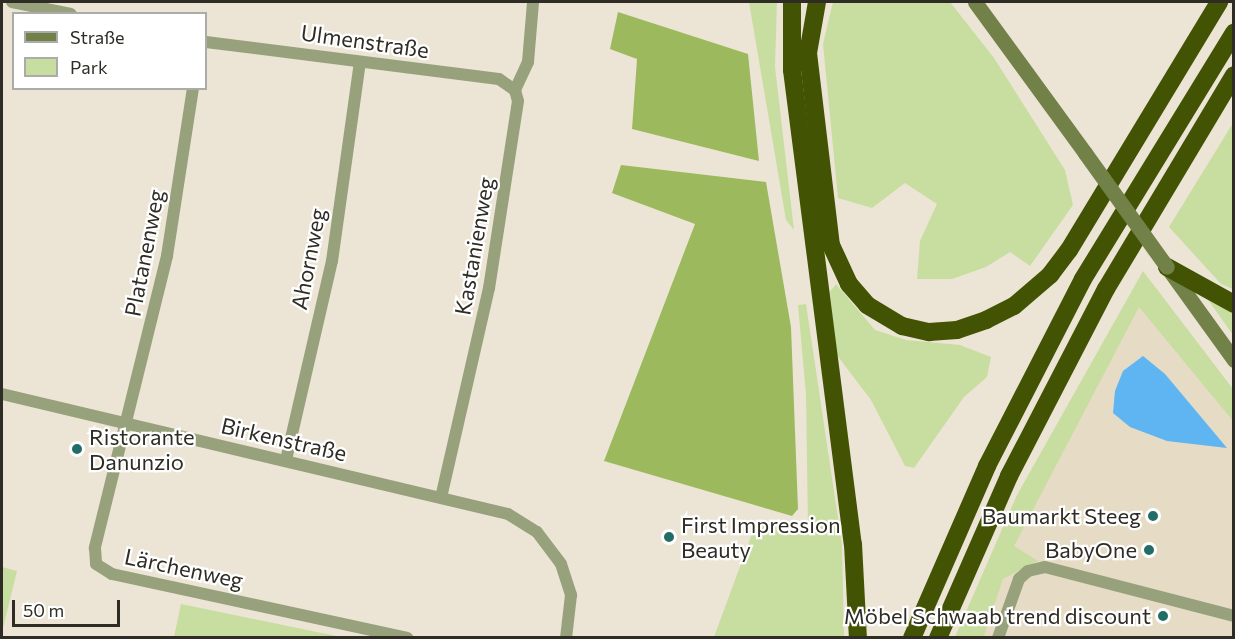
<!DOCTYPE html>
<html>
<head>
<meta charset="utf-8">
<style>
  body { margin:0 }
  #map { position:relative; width:1235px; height:639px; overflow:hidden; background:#ece5d5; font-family:Commissioner,sans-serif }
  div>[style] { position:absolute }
  .built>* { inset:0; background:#e6dbc4 }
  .green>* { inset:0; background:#c8dda0 }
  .forest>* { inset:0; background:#9db95e }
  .water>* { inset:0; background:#5fb4f2 }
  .street>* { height:12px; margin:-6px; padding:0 6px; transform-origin:6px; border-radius:6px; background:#97a27c }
  .secondary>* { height:15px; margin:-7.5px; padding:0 7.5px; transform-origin:7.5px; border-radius:7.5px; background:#718148 }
  .highway>* { height:18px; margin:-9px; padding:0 9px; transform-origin:9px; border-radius:9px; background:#435304 }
  .secondary-bridge>* { height:15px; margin:-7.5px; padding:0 7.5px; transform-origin:7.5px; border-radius:7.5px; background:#718148 }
  .dots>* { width:16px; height:16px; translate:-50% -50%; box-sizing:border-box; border:3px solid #fff; border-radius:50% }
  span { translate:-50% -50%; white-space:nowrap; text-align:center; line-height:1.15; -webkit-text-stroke:4.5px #fff; paint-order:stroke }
  .street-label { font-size:22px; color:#2e2c25 }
  .poi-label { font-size:22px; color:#2e2c25 }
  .left { translate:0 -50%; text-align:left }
  .right { translate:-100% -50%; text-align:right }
  .frame { position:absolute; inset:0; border:3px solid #2e2c25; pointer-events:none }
  .legend { position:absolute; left:12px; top:12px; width:195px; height:78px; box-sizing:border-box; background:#fff; border:2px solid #ababa8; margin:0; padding:8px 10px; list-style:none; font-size:18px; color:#2e2c25 }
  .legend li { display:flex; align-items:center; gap:12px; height:30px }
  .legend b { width:30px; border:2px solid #ababa8 }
  .scale { position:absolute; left:12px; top:600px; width:108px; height:27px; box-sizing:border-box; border:3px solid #2e2c25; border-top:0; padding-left:8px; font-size:18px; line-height:21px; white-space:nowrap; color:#2e2c25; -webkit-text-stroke:4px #fff; paint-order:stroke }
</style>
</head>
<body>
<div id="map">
  <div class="built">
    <div style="clip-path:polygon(1139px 306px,1233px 421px,1233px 637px,984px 638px,1003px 579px,1037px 561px,1013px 546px)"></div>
  </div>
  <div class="green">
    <div style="clip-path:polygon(749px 2px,777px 2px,775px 67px,794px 230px,786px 220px)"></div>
    <div style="clip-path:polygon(833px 2px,950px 2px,994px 58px,1065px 170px,1073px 205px,1030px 266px,1010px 252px,986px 267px,952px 279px,917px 279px,920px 241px,937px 204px,905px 183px,872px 208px,838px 198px,823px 44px)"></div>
    <div style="clip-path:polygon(1233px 123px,1233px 289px,1221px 284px,1169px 227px)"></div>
    <div style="clip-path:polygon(1143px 271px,1233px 389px,1233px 421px,1139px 307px,1014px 546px,1038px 561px,1003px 579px,984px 637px,955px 637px,1017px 495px)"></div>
    <div style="clip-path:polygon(836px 284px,875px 330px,906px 340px,960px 345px,991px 357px,987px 377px,964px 397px,914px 468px,905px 466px,871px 400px,836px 354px,830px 292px)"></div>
    <div style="clip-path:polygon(1206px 297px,1233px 313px,1233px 335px)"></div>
    <div style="clip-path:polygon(806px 304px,842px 545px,844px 637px,714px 637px,756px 523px,798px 531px,808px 526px,806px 395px,798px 305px)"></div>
    <div style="clip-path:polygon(2px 567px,17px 571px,2px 632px)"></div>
    <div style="clip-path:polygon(181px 604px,341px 637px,174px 637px)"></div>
  </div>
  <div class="forest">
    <div style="clip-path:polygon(618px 12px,748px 54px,759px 161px,632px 129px,637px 59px,610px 49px)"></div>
    <div style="clip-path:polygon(621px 165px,766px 182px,791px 327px,798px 509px,792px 516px,604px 461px,695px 224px,612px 193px)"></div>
  </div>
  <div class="water">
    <div style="clip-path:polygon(1143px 356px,1165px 374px,1227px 448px,1167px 441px,1130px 427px,1113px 413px,1115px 391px,1123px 371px)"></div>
  </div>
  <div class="street">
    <div style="left:12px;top:2px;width:60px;rotate:11.5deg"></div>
    <div style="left:206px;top:42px;width:295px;rotate:7.2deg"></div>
    <div style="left:499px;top:79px;width:19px;rotate:35deg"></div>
    <div style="left:515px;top:90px;width:11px;rotate:75deg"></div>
    <div style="left:518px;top:101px;width:189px;rotate:98.8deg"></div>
    <div style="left:489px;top:288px;width:215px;rotate:102.9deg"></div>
    <div style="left:193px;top:88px;width:170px;rotate:98.8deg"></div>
    <div style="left:167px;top:256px;width:301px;rotate:103.9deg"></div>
    <div style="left:95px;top:548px;width:16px;rotate:86deg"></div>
    <div style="left:96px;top:564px;width:19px;rotate:32deg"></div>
    <div style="left:112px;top:574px;width:302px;rotate:12.2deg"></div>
    <div style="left:515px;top:90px;width:31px;rotate:-65deg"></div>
    <div style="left:528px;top:62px;width:60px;rotate:-85.2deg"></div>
    <div style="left:2px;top:394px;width:520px;rotate:13.34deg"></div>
    <div style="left:508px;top:514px;width:34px;rotate:32deg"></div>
    <div style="left:537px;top:532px;width:40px;rotate:53deg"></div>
    <div style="left:561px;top:564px;width:33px;rotate:72deg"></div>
    <div style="left:571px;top:595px;width:43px;rotate:96.6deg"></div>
    <div style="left:286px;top:460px;width:204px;rotate:-77deg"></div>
    <div style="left:332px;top:261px;width:200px;rotate:-82deg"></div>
    <div style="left:998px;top:638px;width:63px;rotate:-70.4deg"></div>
    <div style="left:1019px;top:579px;width:12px;rotate:-42deg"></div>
    <div style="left:1028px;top:571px;width:17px;rotate:-13deg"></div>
    <div style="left:1045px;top:567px;width:195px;rotate:14.5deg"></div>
  </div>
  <div class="secondary">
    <div style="left:975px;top:2px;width:187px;rotate:53.9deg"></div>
    <div style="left:1167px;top:267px;width:115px;rotate:54.2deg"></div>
  </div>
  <div class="highway">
    <div style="left:792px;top:2px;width:68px;rotate:90deg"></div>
    <div style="left:792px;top:70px;width:478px;rotate:82.7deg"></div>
    <div style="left:853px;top:544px;width:94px;rotate:87deg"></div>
    <div style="left:817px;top:2px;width:52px;rotate:100deg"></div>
    <div style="left:808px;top:53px;width:193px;rotate:83.2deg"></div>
    <div style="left:831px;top:245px;width:43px;rotate:65.2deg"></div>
    <div style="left:849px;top:284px;width:28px;rotate:49deg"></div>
    <div style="left:867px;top:305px;width:41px;rotate:31deg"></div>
    <div style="left:902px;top:326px;width:28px;rotate:13deg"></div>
    <div style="left:929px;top:332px;width:28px;rotate:-4deg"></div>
    <div style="left:957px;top:330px;width:31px;rotate:-19deg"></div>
    <div style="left:986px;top:320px;width:31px;rotate:-27deg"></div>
    <div style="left:1014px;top:306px;width:48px;rotate:-40.7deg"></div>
    <div style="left:1050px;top:275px;width:31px;rotate:-53deg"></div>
    <div style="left:1069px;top:250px;width:290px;rotate:-58.8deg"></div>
    <div style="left:1167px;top:267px;width:77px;rotate:28.9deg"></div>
    <div style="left:912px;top:638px;width:188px;rotate:-66.4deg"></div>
    <div style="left:987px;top:466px;width:210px;rotate:-62.8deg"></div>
    <div style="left:1083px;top:279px;width:289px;rotate:-58.5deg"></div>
    <div style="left:938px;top:638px;width:177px;rotate:-66.3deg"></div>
    <div style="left:1009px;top:476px;width:211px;rotate:-62.6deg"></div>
    <div style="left:1106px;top:289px;width:249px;rotate:-59.1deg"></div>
  </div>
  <div class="secondary-bridge">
    <div style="left:1085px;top:153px;width:140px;rotate:54.3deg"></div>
  </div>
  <div class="dots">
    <div style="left:77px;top:449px;background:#246d66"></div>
    <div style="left:1153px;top:516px;background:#246d66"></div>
    <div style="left:669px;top:537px;background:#246d66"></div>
    <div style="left:1149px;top:550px;background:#246d66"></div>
    <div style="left:1163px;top:616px;background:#246d66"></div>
  </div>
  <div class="street-label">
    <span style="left:365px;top:41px;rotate:8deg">Ulmenstraße</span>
    <span style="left:474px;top:246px;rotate:-80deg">Kastanienweg</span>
    <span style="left:144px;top:253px;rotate:-79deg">Platanenweg</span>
    <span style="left:308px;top:259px;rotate:-79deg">Ahornweg</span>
    <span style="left:284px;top:439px;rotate:13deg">Birkenstraße</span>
    <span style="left:184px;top:568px;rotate:12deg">Lärchenweg</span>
  </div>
  <div class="poi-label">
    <span class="left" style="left:89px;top:449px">Ristorante<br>Danunzio</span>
    <span class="right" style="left:1141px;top:516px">Baumarkt Steeg</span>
    <span class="left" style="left:681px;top:537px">First Impression<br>Beauty</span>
    <span class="right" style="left:1137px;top:550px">BabyOne</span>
    <span class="right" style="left:1151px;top:616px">Möbel Schwaab trend discount</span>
  </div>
  <div class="frame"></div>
  <ul class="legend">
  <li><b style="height:8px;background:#718148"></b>Straße</li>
  <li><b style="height:16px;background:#c8dda0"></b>Park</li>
  </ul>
  <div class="scale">50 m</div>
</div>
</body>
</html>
